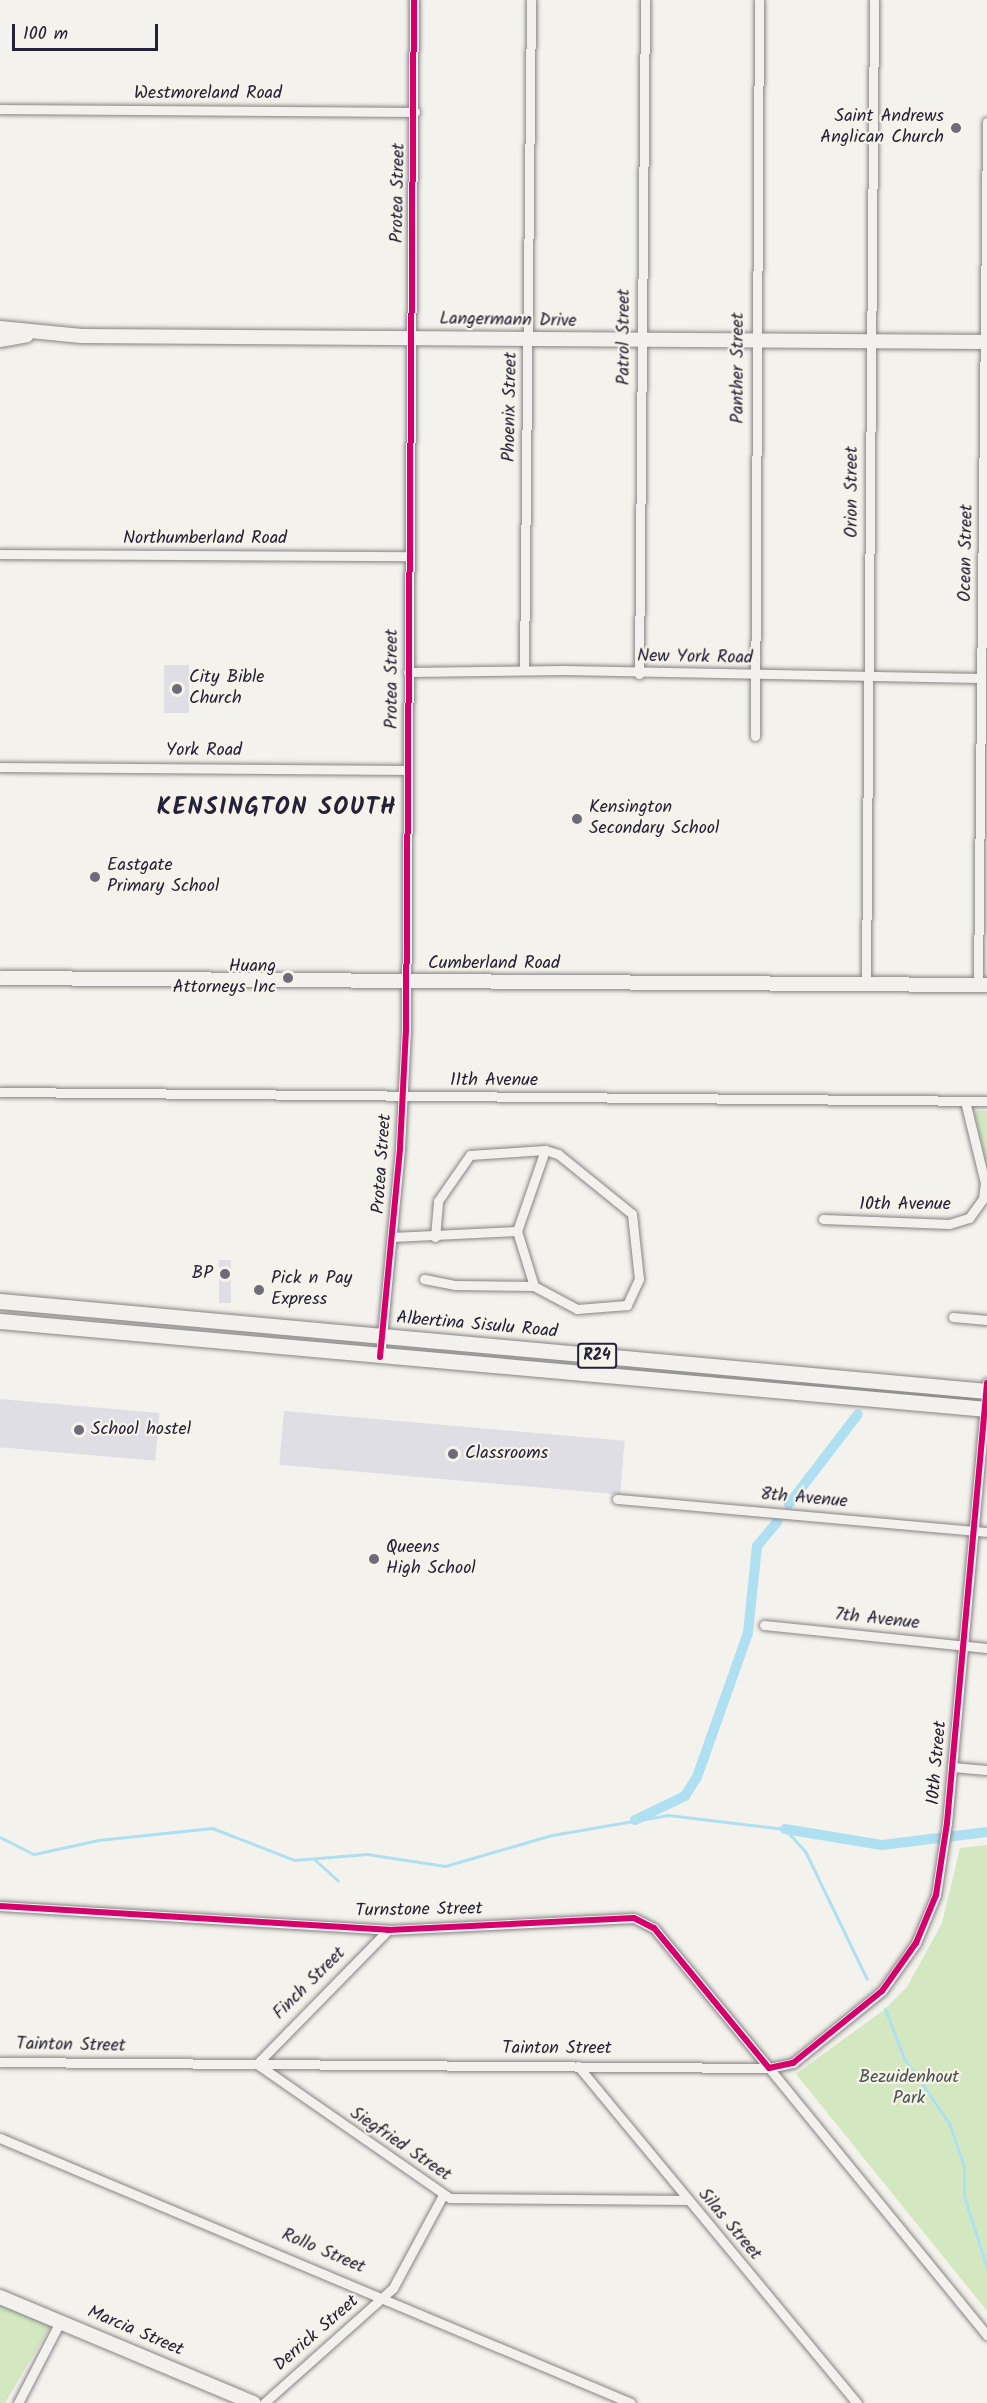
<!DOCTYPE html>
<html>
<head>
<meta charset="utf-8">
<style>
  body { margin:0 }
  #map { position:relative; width:987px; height:2403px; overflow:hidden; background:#f4f2ec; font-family:Kalam,sans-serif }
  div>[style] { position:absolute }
  .green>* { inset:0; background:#d3e8c0 }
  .stream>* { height:3px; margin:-1.5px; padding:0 1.5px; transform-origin:1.5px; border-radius:1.5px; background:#afe0f2 }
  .canal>* { height:10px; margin:-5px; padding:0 5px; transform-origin:5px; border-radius:5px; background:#afe0f2 }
  .building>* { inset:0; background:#dfdee4; transform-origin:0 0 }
  .roads { filter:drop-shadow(0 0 2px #858486) drop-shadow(0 0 2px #858486) }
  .street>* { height:9px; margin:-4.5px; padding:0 4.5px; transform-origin:4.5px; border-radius:4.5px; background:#f2f1ed }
  .secondary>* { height:14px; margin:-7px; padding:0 7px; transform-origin:7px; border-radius:7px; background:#f2f1ed }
  .primary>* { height:15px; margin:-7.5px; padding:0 7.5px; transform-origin:7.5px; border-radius:7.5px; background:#f2f1ed }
  .cycleway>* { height:6px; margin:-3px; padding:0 3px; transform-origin:3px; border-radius:3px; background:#d6006c }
  .dots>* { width:16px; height:16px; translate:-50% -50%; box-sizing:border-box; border:3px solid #f7f3e8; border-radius:50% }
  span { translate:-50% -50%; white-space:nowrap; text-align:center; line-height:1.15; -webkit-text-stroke:4.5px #f7f3e8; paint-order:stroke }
  .shield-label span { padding:2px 4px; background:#f7f3e8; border:2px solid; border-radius:4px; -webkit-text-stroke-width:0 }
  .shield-label { font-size:16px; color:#22223b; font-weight:700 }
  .street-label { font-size:18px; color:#22223b }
  .poi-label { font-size:18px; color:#22223b }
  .right { translate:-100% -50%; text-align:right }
  .left { translate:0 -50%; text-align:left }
  .park-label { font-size:18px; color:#485253 }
  .district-label { font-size:24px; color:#22223b; font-weight:700; letter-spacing:1.5px }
  .scale { position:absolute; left:12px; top:24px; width:146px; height:27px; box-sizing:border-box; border:3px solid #22223b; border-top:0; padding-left:8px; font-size:18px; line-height:21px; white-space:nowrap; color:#22223b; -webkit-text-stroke:4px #f7f3e8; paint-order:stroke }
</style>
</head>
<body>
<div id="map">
  <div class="green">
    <div style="clip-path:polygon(974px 1111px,987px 1111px,987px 1168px)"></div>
    <div style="clip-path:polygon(987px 1845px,987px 2311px,796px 2074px,885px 2009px,907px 1987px,942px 1923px,960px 1848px)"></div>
    <div style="clip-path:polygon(0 2303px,52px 2324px,5px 2403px,0 2403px)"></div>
  </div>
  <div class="stream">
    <div style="left:0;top:1837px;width:38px;rotate:27deg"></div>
    <div style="left:34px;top:1854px;width:66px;rotate:-12.3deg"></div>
    <div style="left:98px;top:1840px;width:115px;rotate:-6deg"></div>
    <div style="left:212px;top:1828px;width:88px;rotate:21.3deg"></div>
    <div style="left:294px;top:1860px;width:73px;rotate:-4.7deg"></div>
    <div style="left:367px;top:1854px;width:79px;rotate:8.7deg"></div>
    <div style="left:445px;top:1866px;width:111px;rotate:-16.2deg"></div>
    <div style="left:552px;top:1835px;width:118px;rotate:-9.8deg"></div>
    <div style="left:668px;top:1815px;width:118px;rotate:6.8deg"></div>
    <div style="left:785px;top:1829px;width:30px;rotate:48deg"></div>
    <div style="left:805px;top:1851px;width:142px;rotate:64.2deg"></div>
    <div style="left:315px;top:1860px;width:31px;rotate:42deg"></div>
    <div style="left:885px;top:2009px;width:53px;rotate:68.8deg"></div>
    <div style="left:904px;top:2058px;width:79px;rotate:55.3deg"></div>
    <div style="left:949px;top:2123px;width:46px;rotate:70.8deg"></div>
    <div style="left:964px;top:2166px;width:30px;rotate:90deg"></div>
    <div style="left:964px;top:2196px;width:76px;rotate:72.3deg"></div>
  </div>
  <div class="canal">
    <div style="left:789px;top:1504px;width:113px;rotate:-52.5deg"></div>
    <div style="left:635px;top:1820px;width:55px;rotate:-25.6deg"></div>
    <div style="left:685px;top:1796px;width:22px;rotate:-58deg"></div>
    <div style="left:697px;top:1777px;width:153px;rotate:-70.5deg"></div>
    <div style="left:748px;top:1633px;width:87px;rotate:-84.1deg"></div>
    <div style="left:757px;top:1546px;width:31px;rotate:-50deg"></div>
    <div style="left:785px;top:1829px;width:98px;rotate:9.4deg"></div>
    <div style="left:882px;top:1845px;width:106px;rotate:-7.1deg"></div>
  </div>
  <div class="building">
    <div style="left:164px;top:665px;width:25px;height:48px"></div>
    <div style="left:219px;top:1260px;width:12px;height:43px"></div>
    <div style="left:0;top:1399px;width:160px;height:48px;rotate:5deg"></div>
    <div style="left:284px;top:1411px;width:342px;height:54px;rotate:5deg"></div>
  </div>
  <div class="roads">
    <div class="street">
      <div style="left:0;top:109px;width:415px;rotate:0.4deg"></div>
      <div style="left:0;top:554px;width:409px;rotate:0.3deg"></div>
      <div style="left:524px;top:670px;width:670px;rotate:-89.4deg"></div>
      <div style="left:408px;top:672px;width:156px;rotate:-0.7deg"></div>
      <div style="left:564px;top:670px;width:417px;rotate:1.1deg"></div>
      <div style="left:639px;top:674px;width:674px;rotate:-89.49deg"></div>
      <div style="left:755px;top:736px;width:736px;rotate:-89.69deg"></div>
      <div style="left:0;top:767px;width:408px;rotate:0.4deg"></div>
      <div style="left:866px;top:983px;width:983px;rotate:-89.53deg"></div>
      <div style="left:978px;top:984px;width:862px;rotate:-89.4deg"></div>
      <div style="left:0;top:1092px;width:987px;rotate:0.52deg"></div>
      <div style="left:823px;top:1219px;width:126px;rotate:2.3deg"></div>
      <div style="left:949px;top:1224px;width:21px;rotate:-17deg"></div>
      <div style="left:969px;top:1218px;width:24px;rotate:-54deg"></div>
      <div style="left:983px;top:1199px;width:16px;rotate:-83deg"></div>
      <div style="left:985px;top:1183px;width:84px;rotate:-103.7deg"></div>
      <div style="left:392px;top:1237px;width:125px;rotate:-2.7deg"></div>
      <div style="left:435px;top:1237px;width:36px;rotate:-85deg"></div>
      <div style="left:438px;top:1201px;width:56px;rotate:-55.2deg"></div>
      <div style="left:470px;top:1155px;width:75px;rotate:-3.8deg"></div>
      <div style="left:545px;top:1150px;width:14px;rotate:17deg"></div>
      <div style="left:558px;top:1154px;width:95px;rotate:39deg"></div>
      <div style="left:632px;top:1214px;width:65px;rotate:83.9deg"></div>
      <div style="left:639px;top:1279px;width:29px;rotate:115deg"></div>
      <div style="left:627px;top:1305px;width:50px;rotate:175.4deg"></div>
      <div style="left:577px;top:1309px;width:49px;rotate:-151.9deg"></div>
      <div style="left:534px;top:1286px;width:58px;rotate:-107.2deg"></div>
      <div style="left:517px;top:1231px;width:86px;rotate:-70.9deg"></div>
      <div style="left:424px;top:1279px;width:32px;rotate:11deg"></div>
      <div style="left:455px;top:1285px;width:79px;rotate:0.7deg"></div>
      <div style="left:953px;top:1317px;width:34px;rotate:5deg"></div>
      <div style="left:380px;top:1357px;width:210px;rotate:-84.5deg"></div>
      <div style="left:400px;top:1148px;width:117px;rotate:-87.1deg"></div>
      <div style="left:406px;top:1031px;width:1031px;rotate:-89.56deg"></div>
      <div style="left:617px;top:1499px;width:371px;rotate:5.1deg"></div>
      <div style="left:764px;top:1625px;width:224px;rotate:5.9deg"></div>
      <div style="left:952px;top:1767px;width:35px;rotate:5deg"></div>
      <div style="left:0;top:1906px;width:389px;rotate:3.5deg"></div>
      <div style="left:388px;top:1930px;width:246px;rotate:-2.8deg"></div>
      <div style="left:634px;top:1918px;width:22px;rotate:27deg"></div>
      <div style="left:654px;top:1928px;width:181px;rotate:50.6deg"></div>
      <div style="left:769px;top:2068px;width:25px;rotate:-12deg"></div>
      <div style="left:793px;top:2063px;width:114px;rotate:-39deg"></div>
      <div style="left:882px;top:1991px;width:59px;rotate:-54.7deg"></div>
      <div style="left:916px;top:1943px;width:52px;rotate:-67.4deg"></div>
      <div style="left:936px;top:1895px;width:73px;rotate:-81.3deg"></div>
      <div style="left:947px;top:1823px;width:442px;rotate:-84.8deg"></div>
      <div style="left:388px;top:1930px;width:187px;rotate:134.4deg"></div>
      <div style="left:257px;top:2064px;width:235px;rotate:34.8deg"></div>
      <div style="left:450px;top:2198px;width:236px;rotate:0.5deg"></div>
      <div style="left:0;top:2062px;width:769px;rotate:0.45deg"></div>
      <div style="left:769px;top:2068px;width:345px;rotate:50.8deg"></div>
      <div style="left:578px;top:2066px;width:438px;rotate:50.4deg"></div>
      <div style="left:0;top:2138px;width:684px;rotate:22.78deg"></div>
      <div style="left:18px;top:2403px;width:93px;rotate:-62.6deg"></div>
      <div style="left:264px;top:2403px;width:173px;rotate:-41.7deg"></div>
      <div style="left:393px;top:2288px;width:106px;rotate:-61.7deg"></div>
    </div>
    <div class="secondary">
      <div style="left:0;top:328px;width:82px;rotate:5.6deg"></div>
      <div style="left:82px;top:336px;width:905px;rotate:0.38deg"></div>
      <div style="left:0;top:340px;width:27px;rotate:-10deg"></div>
      <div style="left:0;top:978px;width:987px;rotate:0.41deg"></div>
      <div style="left:0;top:2297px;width:275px;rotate:22.7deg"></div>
    </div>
    <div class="primary">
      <div style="left:0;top:1301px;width:991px;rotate:5.21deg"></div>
      <div style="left:0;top:1321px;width:991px;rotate:5.09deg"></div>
    </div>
  </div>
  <div class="cycleway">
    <div style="left:380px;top:1357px;width:210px;rotate:-84.5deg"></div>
    <div style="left:400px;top:1148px;width:117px;rotate:-87.1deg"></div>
    <div style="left:406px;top:1031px;width:1031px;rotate:-89.56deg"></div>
    <div style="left:0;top:1906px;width:389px;rotate:3.5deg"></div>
    <div style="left:388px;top:1930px;width:246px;rotate:-2.8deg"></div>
    <div style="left:634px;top:1918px;width:22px;rotate:27deg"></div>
    <div style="left:654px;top:1928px;width:181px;rotate:50.6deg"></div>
    <div style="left:769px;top:2068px;width:25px;rotate:-12deg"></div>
    <div style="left:793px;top:2063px;width:114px;rotate:-39deg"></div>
    <div style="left:882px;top:1991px;width:59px;rotate:-54.7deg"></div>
    <div style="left:916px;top:1943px;width:52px;rotate:-67.4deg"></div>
    <div style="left:936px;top:1895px;width:73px;rotate:-81.3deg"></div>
    <div style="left:947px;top:1823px;width:442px;rotate:-84.8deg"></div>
  </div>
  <div class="dots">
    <div style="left:956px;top:128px;background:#6c6b79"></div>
    <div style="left:177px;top:689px;background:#6c6b79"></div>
    <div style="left:577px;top:819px;background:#6c6b79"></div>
    <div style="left:95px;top:877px;background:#6c6b79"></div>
    <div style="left:288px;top:978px;background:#6c6b79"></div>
    <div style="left:225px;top:1274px;background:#6c6b79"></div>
    <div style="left:259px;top:1290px;background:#6c6b79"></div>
    <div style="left:79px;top:1430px;background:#6c6b79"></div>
    <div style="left:453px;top:1454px;background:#6c6b79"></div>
    <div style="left:374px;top:1559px;background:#6c6b79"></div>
  </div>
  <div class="shield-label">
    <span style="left:597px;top:1356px">R24</span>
  </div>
  <div class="street-label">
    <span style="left:208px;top:94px">Westmoreland Road</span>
    <span style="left:399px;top:193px;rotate:-89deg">Protea Street</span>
    <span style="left:508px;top:321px;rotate:1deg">Langermann Drive</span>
    <span style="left:625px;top:337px;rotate:-90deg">Patrol Street</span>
    <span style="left:739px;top:368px;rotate:-90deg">Panther Street</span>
    <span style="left:511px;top:407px;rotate:-89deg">Phoenix Street</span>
    <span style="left:853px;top:492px;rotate:-90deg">Orion Street</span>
    <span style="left:205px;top:539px">Northumberland Road</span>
    <span style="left:967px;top:553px;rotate:-89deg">Ocean Street</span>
    <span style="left:695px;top:658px;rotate:1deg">New York Road</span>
    <span style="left:393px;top:679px;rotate:-90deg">Protea Street</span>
    <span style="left:204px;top:751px">York Road</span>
    <span style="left:494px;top:964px">Cumberland Road</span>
    <span style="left:494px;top:1081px">11th Avenue</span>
    <span style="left:383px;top:1164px;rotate:-86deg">Protea Street</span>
    <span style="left:905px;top:1205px">10th Avenue</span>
    <span style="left:477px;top:1326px;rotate:5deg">Albertina Sisulu Road</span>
    <span style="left:804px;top:1499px;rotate:5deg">8th Avenue</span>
    <span style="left:877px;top:1620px;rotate:6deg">7th Avenue</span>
    <span style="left:938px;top:1763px;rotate:-85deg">10th Street</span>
    <span style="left:419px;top:1911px;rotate:-1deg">Turnstone Street</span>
    <span style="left:310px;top:1984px;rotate:-45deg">Finch Street</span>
    <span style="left:71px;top:2046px;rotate:1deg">Tainton Street</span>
    <span style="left:557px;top:2049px">Tainton Street</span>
    <span style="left:400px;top:2145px;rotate:34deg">Siegfried Street</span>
    <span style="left:729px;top:2225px;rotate:50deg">Silas Street</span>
    <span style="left:323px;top:2252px;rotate:23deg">Rollo Street</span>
    <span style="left:135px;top:2332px;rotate:23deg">Marcia Street</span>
    <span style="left:317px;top:2334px;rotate:-41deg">Derrick Street</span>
  </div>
  <div class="poi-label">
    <span class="right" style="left:944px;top:128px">Saint Andrews<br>Anglican Church</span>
    <span class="left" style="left:189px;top:689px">City Bible<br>Church</span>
    <span class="left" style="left:589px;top:819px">Kensington<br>Secondary School</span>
    <span class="left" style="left:107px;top:877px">Eastgate<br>Primary School</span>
    <span class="right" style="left:276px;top:978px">Huang<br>Attorneys Inc</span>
    <span class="right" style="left:213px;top:1274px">BP</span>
    <span class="left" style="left:271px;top:1290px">Pick n Pay<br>Express</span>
    <span class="left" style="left:91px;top:1430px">School hostel</span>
    <span class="left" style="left:465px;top:1454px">Classrooms</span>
    <span class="left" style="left:386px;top:1559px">Queens<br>High School</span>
  </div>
  <div class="park-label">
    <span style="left:909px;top:2089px">Bezuidenhout<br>Park</span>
  </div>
  <div class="district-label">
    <span style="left:277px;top:808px">KENSINGTON SOUTH</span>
  </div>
  <div class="scale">100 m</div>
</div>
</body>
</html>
